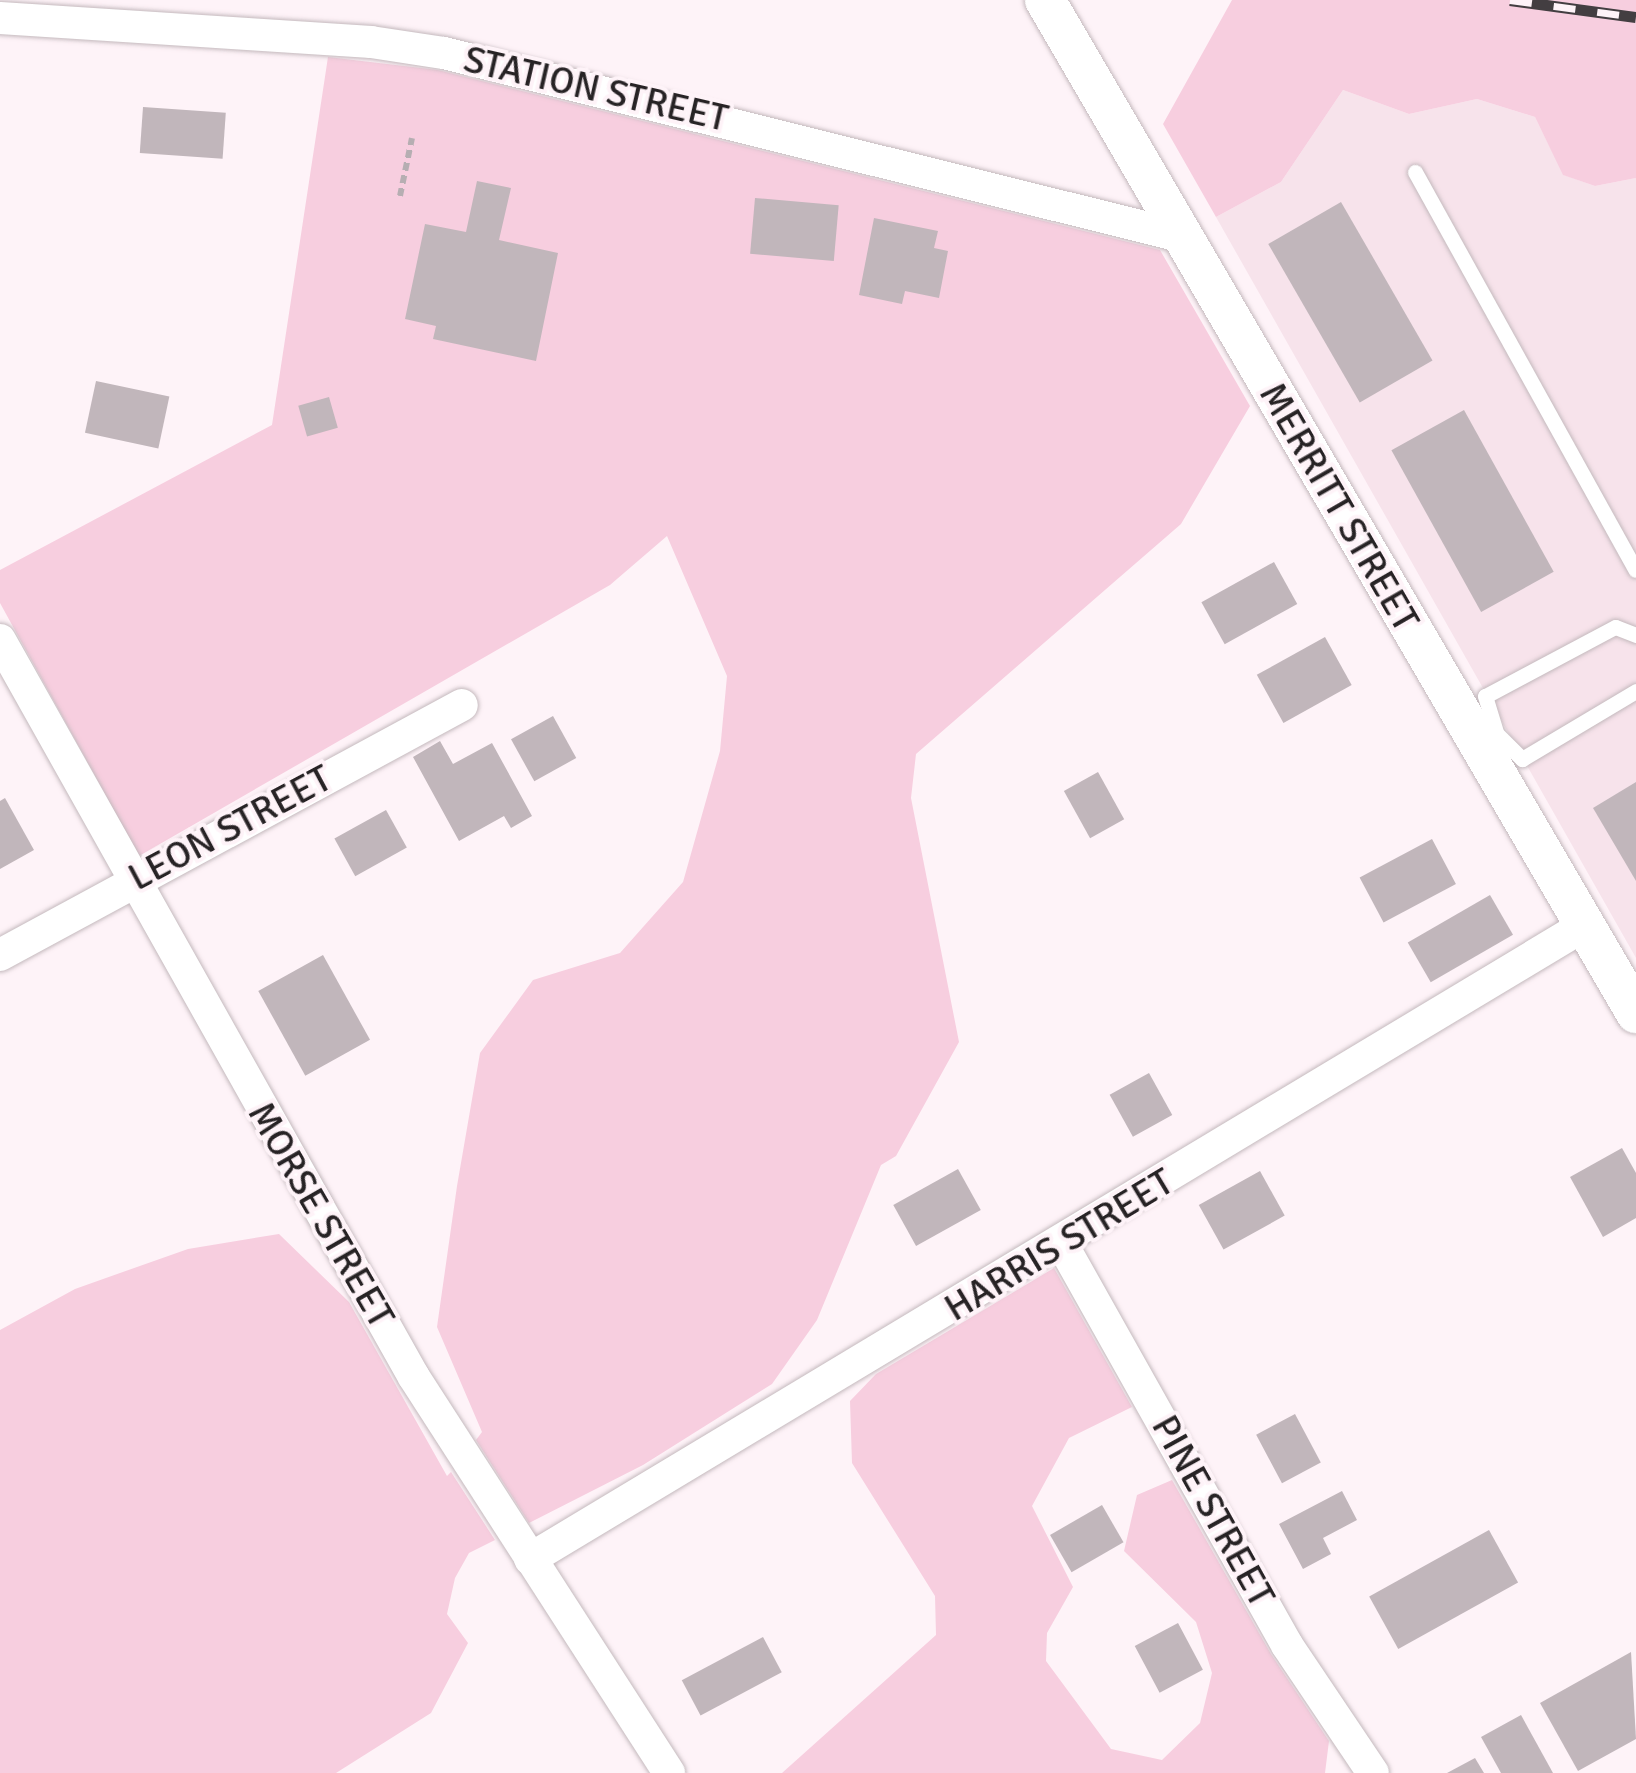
<!DOCTYPE html>
<html>
<head>
<meta charset="utf-8">
<style>
  body { margin:0 }
  #map { position:relative; width:1636px; height:1773px; overflow:hidden; background:#fef3f8; font-family:Signika,sans-serif }
  div>[style] { position:absolute }
  .built>* { inset:0; background:#f7e3eb }
  .green>* { inset:0; background:#f7cedf }
  .building>* { inset:0; background:#c1b6bb; transform-origin:0 0 }
  .path>* { height:6px; margin-top:-3px; transform-origin:0; background:repeating-linear-gradient(90deg,#b6aeb2 0 8px,transparent 0 13px) }
  .roads { filter:drop-shadow(0 0 2px #c4b9bd) drop-shadow(0 0 2px #c4b9bd) }
  .service>* { height:15px; margin:-7.5px; padding:0 7.5px; transform-origin:7.5px; border-radius:7.5px; background:#fff }
  .minor>* { height:32px; margin:-16px; padding:0 16px; transform-origin:16px; border-radius:16px; background:#fff }
  .tertiary>* { height:40px; margin:-20px; padding:0 20px; transform-origin:20px; border-radius:20px; background:#fff }
  .rail>* { height:11px; margin-top:-5.5px; transform-origin:0; background:repeating-linear-gradient(90deg,#fef3f8 0 22px,#433e41 0 44px); box-sizing:border-box; border-block:2px solid #433e41 }
  span { translate:-50% -50%; white-space:nowrap; text-align:center; line-height:1.15; -webkit-text-stroke:8px #fef3f8; paint-order:stroke }
  .street-label { font-size:38px; color:#272325 }
</style>
</head>
<body>
<div id="map">
  <div class="built">
    <div style="clip-path:polygon(1343px 90px,1409px 114px,1477px 99px,1535px 117px,1564px 175px,1595px 186px,1636px 178px,1636px 958px,1216px 217px,1281px 182px)"></div>
  </div>
  <div class="green">
    <div style="clip-path:polygon(1232px 0,1636px 0,1636px 178px,1595px 186px,1563px 175px,1535px 117px,1477px 99px,1409px 114px,1343px 90px,1281px 182px,1216px 217px,1163px 124px)"></div>
    <div style="clip-path:polygon(328px 57px,438px 70px,1160px 250px,1250px 406px,1181px 524px,916px 754px,911px 798px,959px 1042px,896px 1156px,881px 1165px,817px 1320px,772px 1384px,643px 1465px,529px 1523px,476px 1440px,482px 1432px,437px 1327px,457px 1186px,480px 1053px,533px 980px,620px 953px,683px 882px,720px 751px,727px 676px,667px 536px,610px 585px,139px 856px,0 603px,0 570px,272px 425px)"></div>
    <div style="clip-path:polygon(279px 1234px,349px 1302px,447px 1476px,451px 1472px,495px 1540px,469px 1553px,455px 1578px,447px 1614px,468px 1643px,431px 1713px,336px 1773px,0 1773px,0 1330px,75px 1289px,120px 1273px,188px 1249px)"></div>
    <div style="clip-path:polygon(1054px 1268px,1132px 1407px,1069px 1438px,1032px 1506px,1073px 1587px,1047px 1633px,1046px 1661px,1111px 1749px,1162px 1760px,1200px 1723px,1212px 1673px,1196px 1622px,1124px 1551px,1137px 1495px,1172px 1480px,1271px 1654px,1329px 1741px,1325px 1773px,782px 1773px,936px 1635px,935px 1596px,852px 1463px,850px 1401px,876px 1374px)"></div>
  </div>
  <div class="building">
    <div style="left:143px;top:107px;width:83px;height:46px;rotate:4deg"></div>
    <div style="clip-path:polygon(477px 181px,511px 188px,499px 240px,558px 253px,536px 361px,433px 339px,436px 326px,405px 319px,425px 224px,466px 232px)"></div>
    <div style="left:755px;top:198px;width:84px;height:56px;rotate:5deg"></div>
    <div style="left:1341px;top:202px;width:183px;height:84px;rotate:60deg"></div>
    <div style="clip-path:polygon(874px 218px,938px 231px,934px 248px,948px 251px,939px 298px,905px 291px,902px 304px,859px 295px)"></div>
    <div style="left:96px;top:381px;width:75px;height:53px;rotate:12deg"></div>
    <div style="left:329px;top:397px;width:32px;height:32px;rotate:74deg"></div>
    <div style="left:1464px;top:410px;width:185px;height:83px;rotate:61deg"></div>
    <div style="left:1274px;top:562px;width:48px;height:83px;rotate:61deg"></div>
    <div style="left:1325px;top:637px;width:55px;height:78px;rotate:61deg"></div>
    <div style="left:553px;top:716px;width:48px;height:48px;rotate:61deg"></div>
    <div style="clip-path:polygon(440px 741px,453px 764px,492px 743px,532px 816px,511px 828px,504px 816px,459px 841px,413px 757px)"></div>
    <div style="left:1098px;top:772px;width:54px;height:39px;rotate:61deg"></div>
    <div style="clip-path:polygon(1636px 782px,1636px 881px,1593px 808px)"></div>
    <div style="clip-path:polygon(5px 798px,34px 850px,0 869px,0 801px)"></div>
    <div style="left:386px;top:810px;width:43px;height:59px;rotate:61deg"></div>
    <div style="left:1432px;top:839px;width:51px;height:82px;rotate:62deg"></div>
    <div style="left:1490px;top:895px;width:46px;height:95px;rotate:60deg"></div>
    <div style="left:323px;top:955px;width:97px;height:74px;rotate:61deg"></div>
    <div style="left:1149px;top:1073px;width:48px;height:45px;rotate:61deg"></div>
    <div style="clip-path:polygon(1622px 1148px,1636px 1173px,1636px 1218px,1603px 1237px,1570px 1177px)"></div>
    <div style="left:958px;top:1169px;width:47px;height:74px;rotate:61deg"></div>
    <div style="left:1260px;top:1171px;width:51px;height:70px;rotate:61deg"></div>
    <div style="left:1295px;top:1414px;width:55px;height:44px;rotate:62deg"></div>
    <div style="clip-path:polygon(1342px 1491px,1357px 1520px,1323px 1538px,1331px 1554px,1303px 1569px,1279px 1524px)"></div>
    <div style="left:1102px;top:1505px;width:43px;height:60px;rotate:60deg"></div>
    <div style="left:1489px;top:1530px;width:60px;height:137px;rotate:61deg"></div>
    <div style="left:1178px;top:1623px;width:53px;height:49px;rotate:62deg"></div>
    <div style="left:763px;top:1637px;width:40px;height:92px;rotate:62deg"></div>
    <div style="clip-path:polygon(1631px 1652px,1636px 1739px,1578px 1771px,1540px 1703px)"></div>
    <div style="clip-path:polygon(1521px 1715px,1553px 1773px,1501px 1773px,1481px 1737px)"></div>
    <div style="clip-path:polygon(1475px 1758px,1484px 1773px,1447px 1773px)"></div>
  </div>
  <div class="path">
    <div style="left:400px;top:196px;width:59px;rotate:-78.3deg"></div>
  </div>
  <div class="roads">
    <div class="service">
      <div style="left:1415px;top:172px;width:455px;rotate:61deg"></div>
      <div style="left:1636px;top:635px;width:22px;rotate:-159deg"></div>
      <div style="left:1615px;top:627px;width:147px;rotate:152deg"></div>
      <div style="left:1485px;top:696px;width:39px;rotate:73deg"></div>
      <div style="left:1496px;top:733px;width:37px;rotate:45deg"></div>
      <div style="left:1522px;top:759px;width:133px;rotate:-30.8deg"></div>
    </div>
    <div class="minor">
      <div style="left:0;top:18px;width:372px;rotate:3.7deg"></div>
      <div style="left:371px;top:42px;width:74px;rotate:8.6deg"></div>
      <div style="left:444px;top:53px;width:758px;rotate:13.96deg"></div>
      <div style="left:0;top:640px;width:845px;rotate:60.68deg"></div>
      <div style="left:414px;top:1377px;width:471px;rotate:57.2deg"></div>
      <div style="left:0;top:955px;width:525px;rotate:-28.42deg"></div>
      <div style="left:1062px;top:1244px;width:460px;rotate:60.7deg"></div>
      <div style="left:1287px;top:1645px;width:154px;rotate:56.1deg"></div>
      <div style="left:530px;top:1559px;width:1231px;rotate:-31deg"></div>
    </div>
    <div class="tertiary">
      <div style="left:1045px;top:0;width:1173px;rotate:59.74deg"></div>
    </div>
  </div>
  <div class="rail">
    <div style="left:1510px;top:0;width:127px;rotate:7.7deg"></div>
  </div>
  <div class="street-label">
    <span style="left:596px;top:89px;rotate:13deg">STATION STREET</span>
    <span style="left:1339px;top:507px;rotate:60deg">MERRITT STREET</span>
    <span style="left:230px;top:828px;rotate:-28deg">LEON STREET</span>
    <span style="left:321px;top:1215px;rotate:60deg">MORSE STREET</span>
    <span style="left:1059px;top:1245px;rotate:-31deg">HARRIS STREET</span>
    <span style="left:1213px;top:1511px;rotate:61deg">PINE STREET</span>
  </div>
</div>
</body>
</html>
